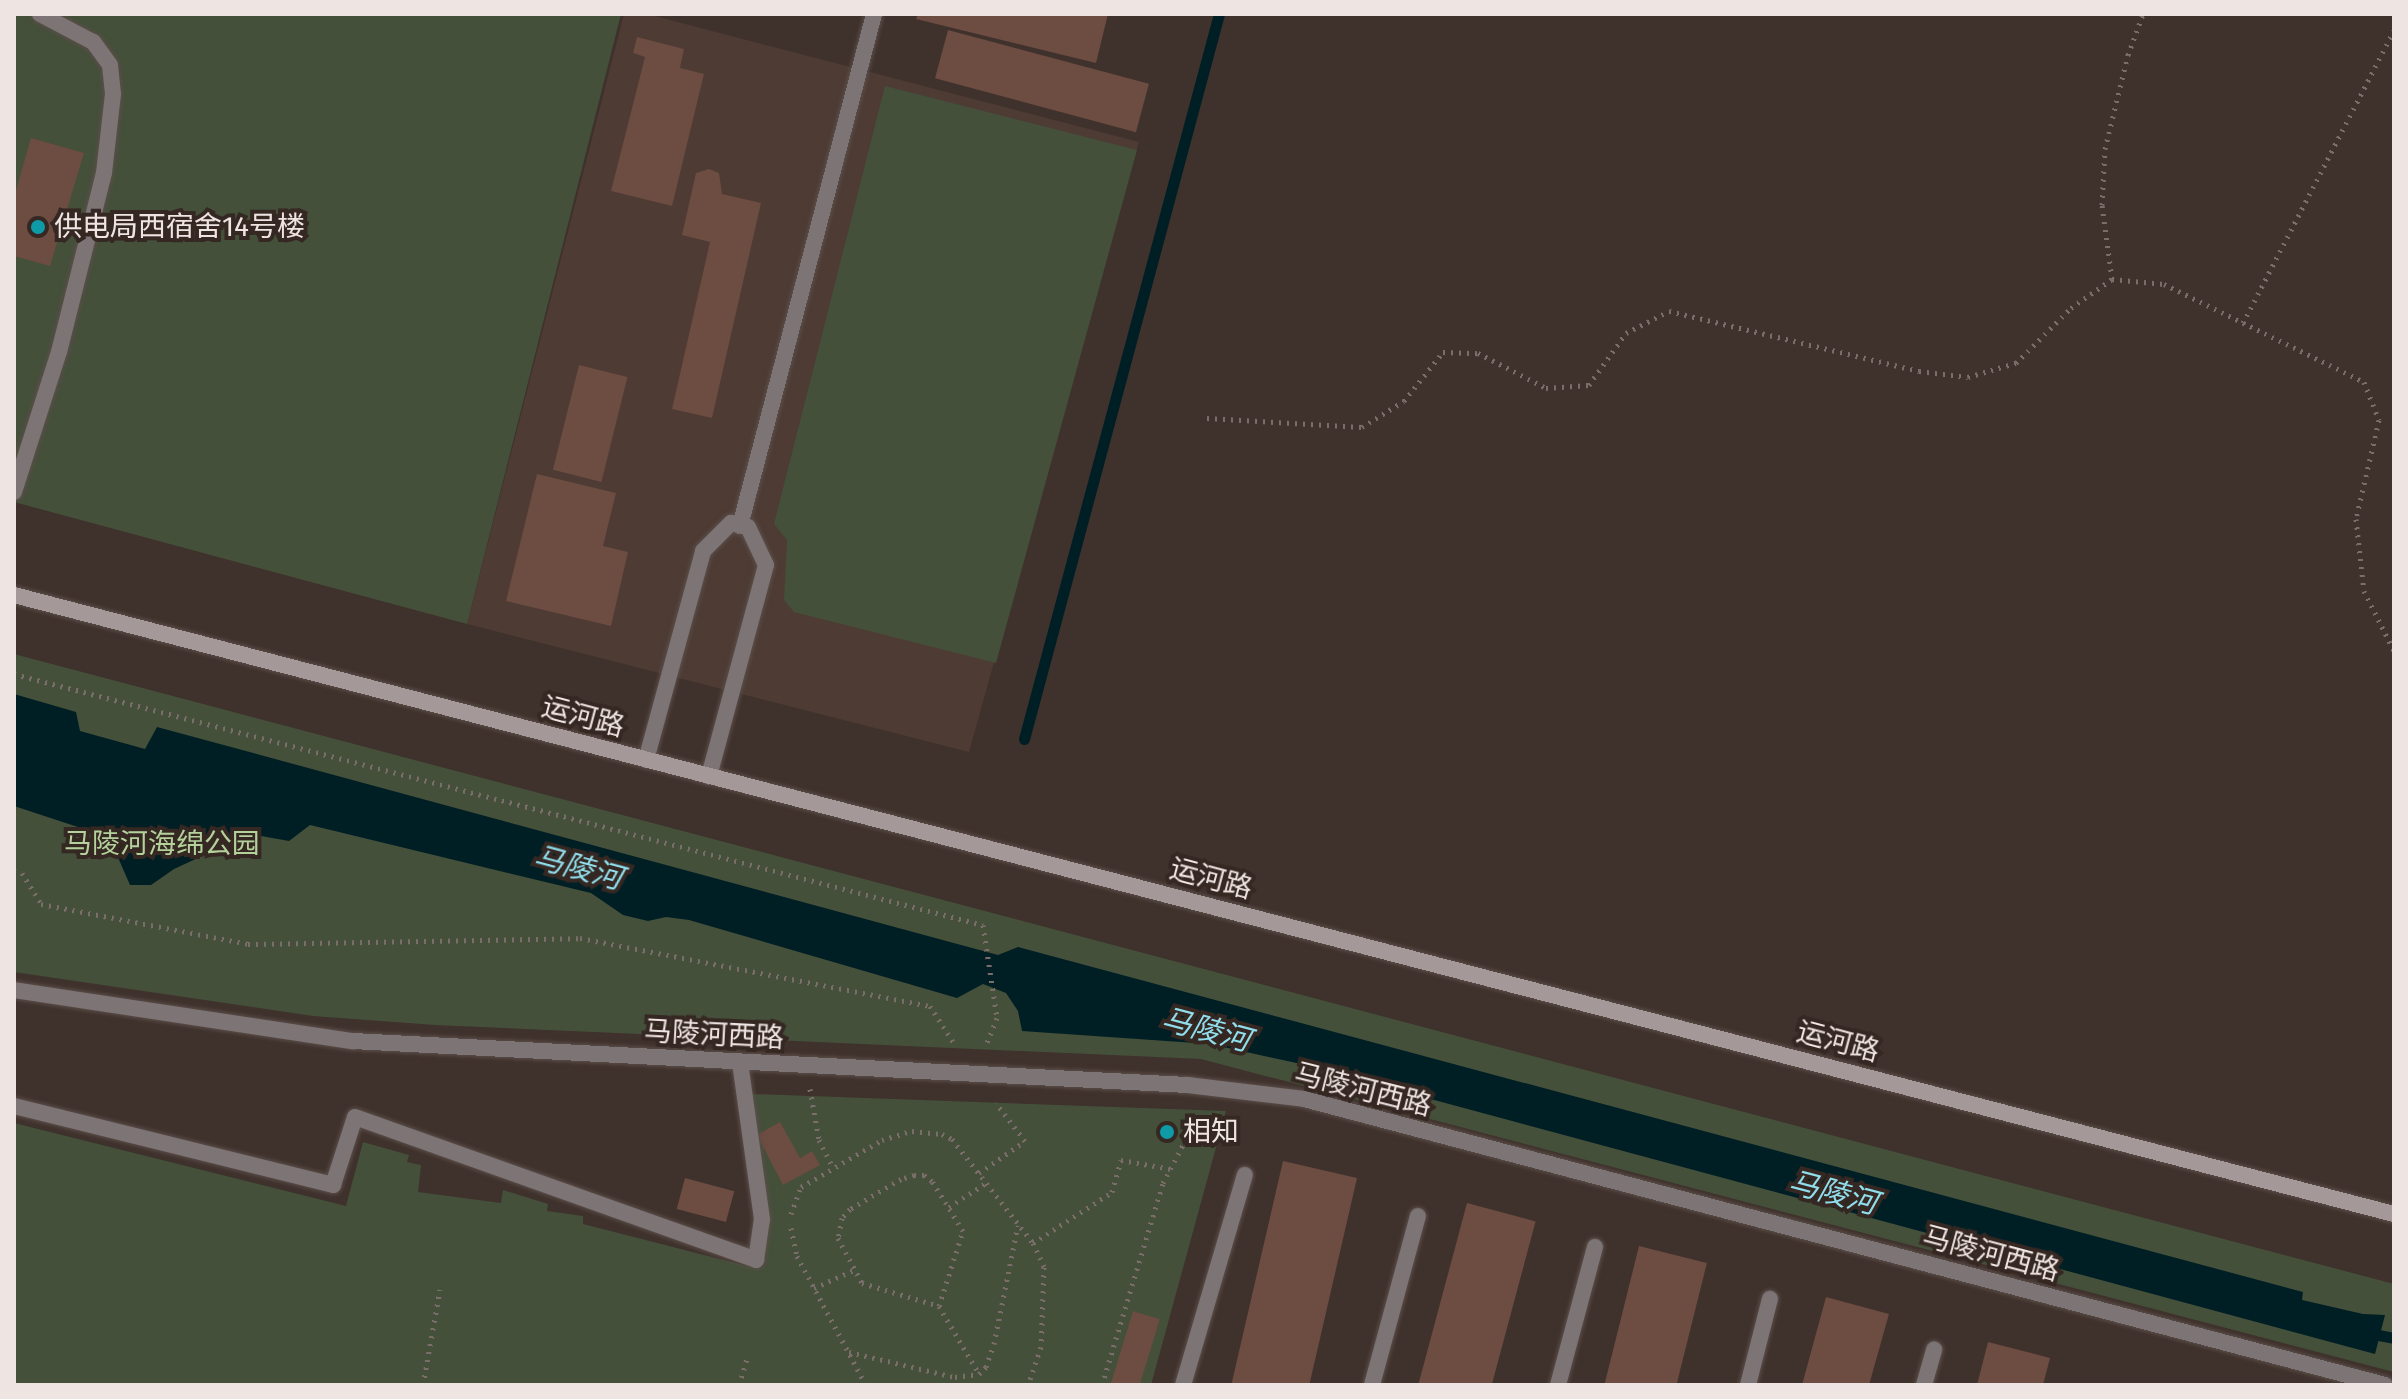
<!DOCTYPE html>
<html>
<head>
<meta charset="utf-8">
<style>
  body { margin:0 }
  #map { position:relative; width:2408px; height:1399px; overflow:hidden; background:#3f312c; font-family:"Fira Sans","Noto Sans SC",sans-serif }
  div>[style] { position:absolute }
  .industrial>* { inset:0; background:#4d3b34 }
  .green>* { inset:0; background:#44503a }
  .water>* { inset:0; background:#001f25 }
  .stream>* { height:11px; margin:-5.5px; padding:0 5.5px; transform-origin:5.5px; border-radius:5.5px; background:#001f25 }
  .building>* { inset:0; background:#6d4c41; transform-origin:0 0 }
  .path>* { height:5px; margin-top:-2.5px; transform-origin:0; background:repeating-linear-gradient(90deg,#7b6e6a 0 2px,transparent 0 8px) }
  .roads { filter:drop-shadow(0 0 2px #5b4e49) drop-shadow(0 0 2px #5b4e49) }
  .lane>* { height:16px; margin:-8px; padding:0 8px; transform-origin:8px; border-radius:8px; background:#7d7475 }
  .street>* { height:16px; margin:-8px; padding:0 8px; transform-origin:8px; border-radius:8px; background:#7d7475 }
  .secondary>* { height:16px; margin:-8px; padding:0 8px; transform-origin:8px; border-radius:8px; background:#a59899 }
  .dots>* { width:22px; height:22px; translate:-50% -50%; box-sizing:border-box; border:4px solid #352722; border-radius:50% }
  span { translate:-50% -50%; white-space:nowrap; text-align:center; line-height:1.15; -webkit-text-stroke:8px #352722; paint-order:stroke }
  .poi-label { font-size:28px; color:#eee4e1 }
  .left { translate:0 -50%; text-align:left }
  .street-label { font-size:28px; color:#eee4e1 }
  .park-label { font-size:28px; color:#b4d19c }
  .water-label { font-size:30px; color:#90ddec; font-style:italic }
  .frame { position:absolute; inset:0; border:16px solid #eee4e1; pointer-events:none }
</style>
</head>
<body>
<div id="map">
  <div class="industrial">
    <div style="clip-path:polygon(624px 14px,647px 14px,1139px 142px,969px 752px,467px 624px)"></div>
  </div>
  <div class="green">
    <div style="clip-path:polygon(14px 14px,621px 14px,467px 624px,14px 502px)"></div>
    <div style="clip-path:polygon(885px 86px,1137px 150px,996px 663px,794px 612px,784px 600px,787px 540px,774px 524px)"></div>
    <div style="clip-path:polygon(14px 654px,2394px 1284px,2394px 1372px,1201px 1059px,435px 1025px,313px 1016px,14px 972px)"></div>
    <div style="clip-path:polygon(752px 1094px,1226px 1111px,1151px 1385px,14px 1385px,14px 1123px,346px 1206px,363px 1142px,409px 1155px,407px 1162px,421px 1165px,418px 1192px,501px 1203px,503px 1190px,548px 1204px,547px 1211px,583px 1216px,583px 1224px,755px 1268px,769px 1214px)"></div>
  </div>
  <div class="water">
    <div style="clip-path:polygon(14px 694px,76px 712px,80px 731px,145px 749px,157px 727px,998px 955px,1018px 947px,2303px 1292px,2302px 1300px,2363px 1314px,2385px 1315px,2375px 1354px,1301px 1064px,1210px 1044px,1022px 1031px,1018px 1011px,1006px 993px,983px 984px,957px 998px,689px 920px,666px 917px,648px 921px,623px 915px,591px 893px,310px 825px,289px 841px,250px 834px,174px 869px,151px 885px,130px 885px,113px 846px,84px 829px,14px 806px)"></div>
  </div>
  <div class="stream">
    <div style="left:1024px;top:739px;width:751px;rotate:-74.95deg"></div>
    <div style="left:2368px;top:1333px;width:26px;rotate:11deg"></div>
  </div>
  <div class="building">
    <div style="clip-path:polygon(918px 14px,1108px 14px,1096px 63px,916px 19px)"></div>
    <div style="left:948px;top:30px;width:208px;height:50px;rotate:15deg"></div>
    <div style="clip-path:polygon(637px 37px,684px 49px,680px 68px,704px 74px,672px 206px,611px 191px,645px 57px,633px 53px)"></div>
    <div style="clip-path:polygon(31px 138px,84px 153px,50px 266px,14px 256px,14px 197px)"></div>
    <div style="clip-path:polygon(709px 169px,719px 173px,722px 194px,761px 203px,712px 418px,672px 409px,710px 242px,682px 235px,696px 173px)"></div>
    <div style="left:579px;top:365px;width:50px;height:108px;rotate:14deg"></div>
    <div style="clip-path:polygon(537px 474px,616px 493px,603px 546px,628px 552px,611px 626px,506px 601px)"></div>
    <div style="clip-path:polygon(780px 1122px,800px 1158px,812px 1151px,820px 1165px,783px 1185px,757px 1135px)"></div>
    <div style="left:1283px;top:1161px;width:76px;height:230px;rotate:13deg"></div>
    <div style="left:685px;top:1178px;width:51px;height:32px;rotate:15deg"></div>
    <div style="left:1467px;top:1203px;width:71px;height:188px;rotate:15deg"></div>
    <div style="left:1639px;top:1246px;width:70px;height:144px;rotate:14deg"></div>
    <div style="clip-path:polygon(1826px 1297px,1889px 1314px,1869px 1385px,1802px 1385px)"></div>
    <div style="left:1133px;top:1311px;width:28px;height:77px;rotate:17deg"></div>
    <div style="clip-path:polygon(1988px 1342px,2050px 1358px,2043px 1385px,1977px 1385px)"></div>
  </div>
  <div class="path">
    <div style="left:2112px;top:279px;width:75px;rotate:-97.7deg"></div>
    <div style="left:2102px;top:205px;width:56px;rotate:-86.9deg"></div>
    <div style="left:2105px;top:149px;width:97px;rotate:-76.3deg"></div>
    <div style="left:2128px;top:55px;width:44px;rotate:-69.9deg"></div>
    <div style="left:2243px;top:323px;width:329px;rotate:-62.7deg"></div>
    <div style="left:1207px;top:418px;width:155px;rotate:3.3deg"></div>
    <div style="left:1362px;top:427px;width:49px;rotate:-31.8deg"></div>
    <div style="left:1404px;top:401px;width:63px;rotate:-51.5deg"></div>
    <div style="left:1443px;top:352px;width:35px;rotate:2deg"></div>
    <div style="left:1478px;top:353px;width:76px;rotate:27.2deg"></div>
    <div style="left:1546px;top:388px;width:43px;rotate:-4deg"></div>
    <div style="left:1589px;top:385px;width:64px;rotate:-54.6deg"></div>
    <div style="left:1626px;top:333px;width:48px;rotate:-27.1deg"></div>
    <div style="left:1669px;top:311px;width:257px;rotate:13.5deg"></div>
    <div style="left:1919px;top:371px;width:49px;rotate:7deg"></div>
    <div style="left:1968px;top:377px;width:50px;rotate:-16.3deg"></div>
    <div style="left:2016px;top:363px;width:78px;rotate:-45deg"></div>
    <div style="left:2071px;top:308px;width:50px;rotate:-35.3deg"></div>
    <div style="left:2112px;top:279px;width:52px;rotate:5.5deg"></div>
    <div style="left:2164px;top:284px;width:223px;rotate:26.1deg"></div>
    <div style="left:2364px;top:382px;width:41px;rotate:68.5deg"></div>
    <div style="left:2379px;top:420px;width:102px;rotate:103.1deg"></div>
    <div style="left:2356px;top:519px;width:72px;rotate:83.7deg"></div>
    <div style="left:2364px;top:591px;width:67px;rotate:63.4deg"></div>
    <div style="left:14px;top:674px;width:1001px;rotate:14.52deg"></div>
    <div style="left:983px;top:925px;width:94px;rotate:81.4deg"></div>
    <div style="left:997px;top:1018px;width:32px;rotate:112deg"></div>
    <div style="left:14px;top:871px;width:8px;rotate:14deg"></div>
    <div style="left:22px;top:873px;width:36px;rotate:58deg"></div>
    <div style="left:41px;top:904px;width:211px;rotate:10.9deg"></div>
    <div style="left:248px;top:944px;width:332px;rotate:-1deg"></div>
    <div style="left:580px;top:938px;width:357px;rotate:11deg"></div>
    <div style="left:930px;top:1006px;width:46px;rotate:57.3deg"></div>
    <div style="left:810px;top:1089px;width:52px;rotate:80deg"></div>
    <div style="left:819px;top:1140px;width:31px;rotate:63deg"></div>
    <div style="left:979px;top:1173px;width:56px;rotate:-34.8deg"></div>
    <div style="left:1025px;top:1141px;width:48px;rotate:-127.3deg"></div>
    <div style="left:949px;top:1207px;width:44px;rotate:-33deg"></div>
    <div style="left:791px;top:1214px;width:29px;rotate:-70deg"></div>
    <div style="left:801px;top:1187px;width:94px;rotate:-30.1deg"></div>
    <div style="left:882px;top:1140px;width:31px;rotate:-17deg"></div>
    <div style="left:912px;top:1131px;width:30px;rotate:6deg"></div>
    <div style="left:942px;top:1134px;width:11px;rotate:27deg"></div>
    <div style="left:952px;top:1139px;width:132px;rotate:52.1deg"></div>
    <div style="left:1033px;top:1243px;width:26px;rotate:65deg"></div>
    <div style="left:1044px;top:1267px;width:80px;rotate:92.1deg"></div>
    <div style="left:1041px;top:1347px;width:40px;rotate:108.9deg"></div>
    <div style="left:791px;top:1228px;width:29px;rotate:78deg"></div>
    <div style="left:797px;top:1256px;width:146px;rotate:61.9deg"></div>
    <div style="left:1033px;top:1243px;width:94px;rotate:-32.8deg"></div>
    <div style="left:1112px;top:1192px;width:33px;rotate:-74deg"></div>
    <div style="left:1121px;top:1160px;width:51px;rotate:10.2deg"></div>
    <div style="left:814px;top:1288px;width:44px;rotate:-24.2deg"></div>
    <div style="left:939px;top:1306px;width:79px;rotate:-72.3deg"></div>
    <div style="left:963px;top:1231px;width:59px;rotate:-121.8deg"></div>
    <div style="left:932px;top:1181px;width:10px;rotate:-143deg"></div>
    <div style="left:924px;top:1175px;width:10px;rotate:180deg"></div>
    <div style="left:914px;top:1175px;width:14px;rotate:163deg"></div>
    <div style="left:901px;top:1179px;width:59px;rotate:149.5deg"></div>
    <div style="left:850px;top:1209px;width:12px;rotate:132deg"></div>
    <div style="left:842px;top:1218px;width:20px;rotate:101deg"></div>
    <div style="left:838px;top:1238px;width:51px;rotate:61.9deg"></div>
    <div style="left:862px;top:1283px;width:80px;rotate:16.6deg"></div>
    <div style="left:939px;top:1306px;width:79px;rotate:59.5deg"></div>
    <div style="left:849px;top:1352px;width:109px;rotate:13.3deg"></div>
    <div style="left:955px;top:1377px;width:24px;rotate:-7deg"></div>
    <div style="left:979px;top:1374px;width:10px;rotate:-45deg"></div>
    <div style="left:986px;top:1367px;width:24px;rotate:-71deg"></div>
    <div style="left:994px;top:1344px;width:121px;rotate:-78.6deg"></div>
    <div style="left:423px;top:1385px;width:97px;rotate:-79.9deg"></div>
    <div style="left:739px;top:1385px;width:28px;rotate:-73deg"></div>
    <div style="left:1102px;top:1385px;width:211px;rotate:-73.2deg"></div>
    <div style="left:1163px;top:1183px;width:50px;rotate:-62.4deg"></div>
    <div style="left:1186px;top:1139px;width:30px;rotate:-73deg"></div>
  </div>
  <div class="roads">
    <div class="lane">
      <div style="left:14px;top:492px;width:147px;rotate:-72.2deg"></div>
      <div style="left:59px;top:352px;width:185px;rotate:-75.9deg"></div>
      <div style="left:104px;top:173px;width:80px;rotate:-83.5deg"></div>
      <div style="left:113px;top:94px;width:29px;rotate:-96deg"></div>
      <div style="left:110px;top:65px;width:29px;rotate:-126deg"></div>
      <div style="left:93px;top:42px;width:60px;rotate:-152.2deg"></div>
      <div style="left:740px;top:526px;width:529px;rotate:-75.33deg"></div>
      <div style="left:646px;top:760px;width:217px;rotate:-74.7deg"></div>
      <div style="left:703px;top:551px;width:40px;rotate:-45deg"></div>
      <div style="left:731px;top:523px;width:17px;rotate:13deg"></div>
      <div style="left:748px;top:527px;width:42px;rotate:64.7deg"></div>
      <div style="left:766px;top:565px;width:219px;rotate:105.1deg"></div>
      <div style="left:14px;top:1106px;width:329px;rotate:13.9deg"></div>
      <div style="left:333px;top:1185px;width:71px;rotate:-72.1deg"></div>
      <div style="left:355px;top:1117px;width:426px;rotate:19.6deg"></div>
      <div style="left:756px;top:1260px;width:41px;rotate:-81.7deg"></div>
      <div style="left:762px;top:1219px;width:158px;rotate:-98deg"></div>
      <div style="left:1183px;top:1385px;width:219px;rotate:-73.6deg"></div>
      <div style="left:1372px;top:1385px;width:175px;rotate:-74.8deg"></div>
      <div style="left:1558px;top:1385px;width:143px;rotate:-75deg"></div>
      <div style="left:1748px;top:1385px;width:89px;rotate:-75.7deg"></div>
      <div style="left:1924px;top:1385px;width:37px;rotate:-74deg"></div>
    </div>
    <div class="street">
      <div style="left:14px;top:990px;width:343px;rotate:8.6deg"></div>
      <div style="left:353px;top:1041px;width:835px;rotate:3.02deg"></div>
      <div style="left:1187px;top:1085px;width:118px;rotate:6.8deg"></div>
      <div style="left:1304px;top:1099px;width:1118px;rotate:14.82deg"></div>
    </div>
    <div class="secondary">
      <div style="left:14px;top:595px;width:2459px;rotate:14.58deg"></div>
    </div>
  </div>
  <div class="dots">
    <div style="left:38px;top:227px;background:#0f9aa8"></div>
    <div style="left:1167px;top:1132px;background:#0f9aa8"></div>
  </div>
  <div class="poi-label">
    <span class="left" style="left:54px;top:227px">供电局西宿舍14号楼</span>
    <span class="left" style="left:1183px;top:1132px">相知</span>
  </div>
  <div class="street-label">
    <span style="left:583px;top:717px;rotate:15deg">运河路</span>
    <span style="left:1211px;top:879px;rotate:15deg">运河路</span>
    <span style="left:714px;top:1035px;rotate:3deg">马陵河西路</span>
    <span style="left:1838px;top:1042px;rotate:15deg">运河路</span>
    <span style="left:1363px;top:1090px;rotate:14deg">马陵河西路</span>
    <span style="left:1991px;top:1254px;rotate:15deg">马陵河西路</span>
  </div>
  <div class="park-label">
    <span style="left:162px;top:844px">马陵河海绵公园</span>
  </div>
  <div class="water-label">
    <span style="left:578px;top:868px;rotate:15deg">马陵河</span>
    <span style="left:1206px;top:1030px;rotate:15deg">马陵河</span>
    <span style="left:1833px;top:1193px;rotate:15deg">马陵河</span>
  </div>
  <div class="frame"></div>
</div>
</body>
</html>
